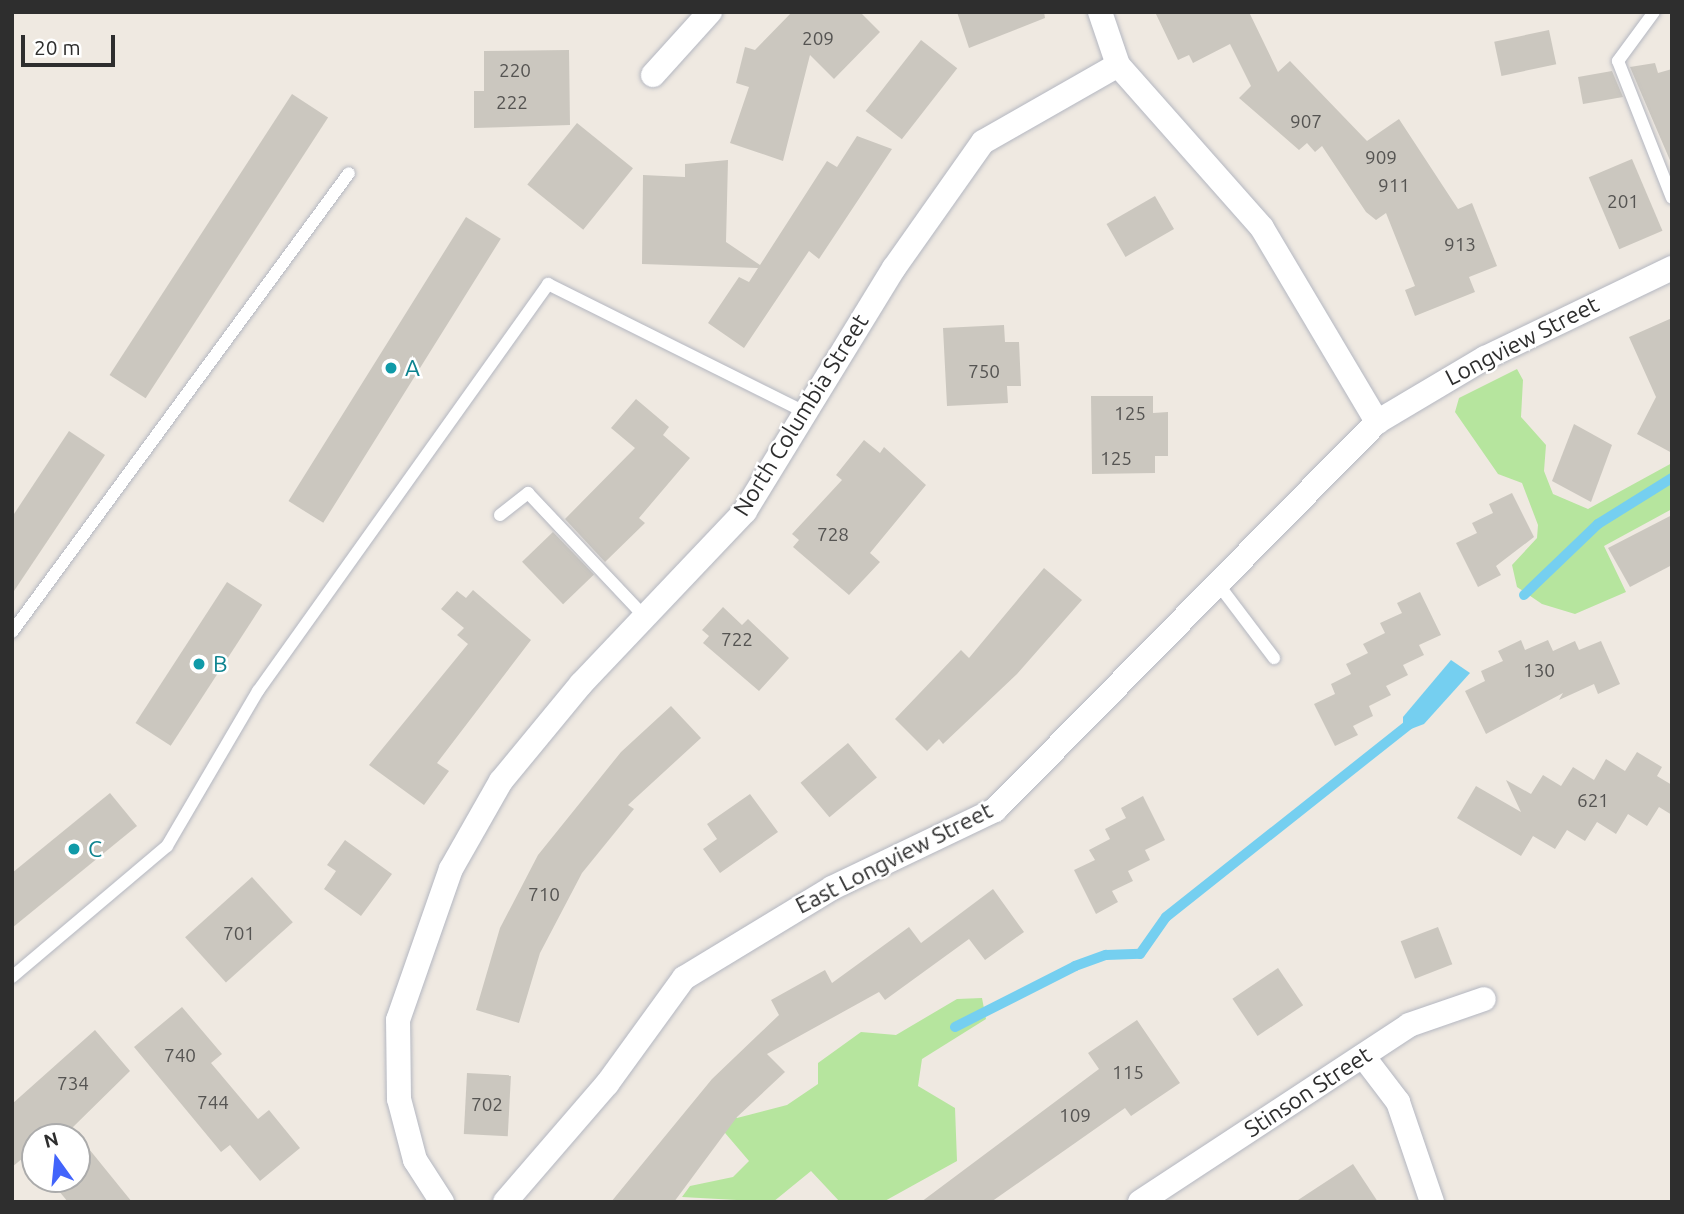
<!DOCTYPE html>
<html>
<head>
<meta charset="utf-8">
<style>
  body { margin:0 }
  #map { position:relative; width:1684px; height:1214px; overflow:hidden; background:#efe9e1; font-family:Ubuntu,sans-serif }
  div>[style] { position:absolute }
  .green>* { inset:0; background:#b6e59e }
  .water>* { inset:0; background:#75cff0 }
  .stream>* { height:10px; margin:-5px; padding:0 5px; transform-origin:5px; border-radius:5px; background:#75cff0 }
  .building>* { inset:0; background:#cbc7bf; transform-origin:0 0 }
  .roads { filter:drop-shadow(0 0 2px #b4b7c1) drop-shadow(0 0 2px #b4b7c1) }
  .service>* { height:12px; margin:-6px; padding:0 6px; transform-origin:6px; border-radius:6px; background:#fff }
  .minor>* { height:24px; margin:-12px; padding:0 12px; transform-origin:12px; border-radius:12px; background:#fff }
  .dots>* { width:19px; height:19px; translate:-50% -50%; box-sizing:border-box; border:4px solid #fff; border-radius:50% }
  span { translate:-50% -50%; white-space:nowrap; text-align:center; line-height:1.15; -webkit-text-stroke:5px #fff; paint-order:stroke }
  .number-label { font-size:19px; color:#555452 }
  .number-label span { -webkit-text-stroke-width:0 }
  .street-label { font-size:23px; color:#2e2e2e }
  .culture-label { font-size:23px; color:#0d838f }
  .left { translate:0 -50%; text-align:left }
  .frame { position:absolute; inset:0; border:14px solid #2e2e2e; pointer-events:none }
  .north { position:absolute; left:21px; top:1123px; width:70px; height:70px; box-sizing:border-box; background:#fff; border:2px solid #ababab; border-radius:50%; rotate:345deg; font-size:19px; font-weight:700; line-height:28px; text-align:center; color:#2e2e2e }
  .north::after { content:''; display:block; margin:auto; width:24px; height:32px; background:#4264fb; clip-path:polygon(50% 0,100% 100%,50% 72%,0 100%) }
  .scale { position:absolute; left:21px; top:35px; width:94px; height:32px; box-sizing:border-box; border:4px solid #2e2e2e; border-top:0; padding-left:9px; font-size:21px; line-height:24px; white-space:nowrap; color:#2e2e2e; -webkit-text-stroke:5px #fff; paint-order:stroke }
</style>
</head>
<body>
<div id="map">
  <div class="green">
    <div style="clip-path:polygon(1517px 369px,1523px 380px,1521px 417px,1546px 445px,1544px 471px,1553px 494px,1588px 509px,1672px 463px,1672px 509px,1604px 546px,1626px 592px,1575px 614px,1542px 604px,1517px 587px,1512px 565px,1537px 538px,1538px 525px,1522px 483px,1498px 474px,1455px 412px,1459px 398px)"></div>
    <div style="clip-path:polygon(982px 998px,986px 1019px,922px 1059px,918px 1086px,955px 1108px,957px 1161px,883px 1202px,840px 1202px,811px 1171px,773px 1202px,682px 1197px,690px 1186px,733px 1177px,749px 1161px,714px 1120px,725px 1109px,737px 1118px,787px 1105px,818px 1084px,818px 1063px,861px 1032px,896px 1035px,957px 999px)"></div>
  </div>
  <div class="water">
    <div style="clip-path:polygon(1451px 660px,1470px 673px,1424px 724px,1403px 732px,1403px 717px)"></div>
  </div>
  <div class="stream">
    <div style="left:1524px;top:595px;width:103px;rotate:-43.8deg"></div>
    <div style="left:1598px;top:524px;width:87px;rotate:-31.9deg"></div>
    <div style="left:955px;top:1027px;width:135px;rotate:-26.9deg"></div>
    <div style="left:1075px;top:966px;width:33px;rotate:-20deg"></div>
    <div style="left:1106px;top:955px;width:34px;rotate:-2deg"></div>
    <div style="left:1140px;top:954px;width:45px;rotate:-54.9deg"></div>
    <div style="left:1166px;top:917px;width:314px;rotate:-38.4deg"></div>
  </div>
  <div class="building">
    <div style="clip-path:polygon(792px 12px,860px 12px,880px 32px,834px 79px,810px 55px,783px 161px,730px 143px,749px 87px,736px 83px,745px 47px,755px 50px)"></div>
    <div style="clip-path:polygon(957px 12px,1044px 12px,1045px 18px,969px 48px)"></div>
    <div style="clip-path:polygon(1155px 12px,1249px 12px,1278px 72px,1290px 61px,1367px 141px,1399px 119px,1458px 209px,1472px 203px,1497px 266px,1469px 277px,1475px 292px,1415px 316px,1405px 290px,1415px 286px,1386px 213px,1376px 220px,1366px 212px,1322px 146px,1315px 152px,1307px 143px,1299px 150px,1239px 98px,1251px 86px,1230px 44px,1193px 63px,1189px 55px,1178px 60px)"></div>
    <div style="left:1549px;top:30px;width:35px;height:56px;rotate:78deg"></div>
    <div style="left:921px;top:40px;width:46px;height:90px;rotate:38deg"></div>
    <div style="clip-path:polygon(569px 50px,570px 125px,474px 128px,474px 91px,484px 91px,484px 51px)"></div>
    <div style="clip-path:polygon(1655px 63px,1658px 73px,1672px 69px,1672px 165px,1630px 67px)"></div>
    <div style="clip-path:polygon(1612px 71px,1623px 97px,1583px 104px,1578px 77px)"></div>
    <div style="left:292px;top:94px;width:43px;height:335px;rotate:33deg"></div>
    <div style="left:577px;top:123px;width:72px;height:79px;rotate:39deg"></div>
    <div style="clip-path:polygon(857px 136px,892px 149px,819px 259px,809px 251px,744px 348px,708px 323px,739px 277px,749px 282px,758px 268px,642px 264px,643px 175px,685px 177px,685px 164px,728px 160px,726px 242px,760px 265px,827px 161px,837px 167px)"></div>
    <div style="left:1632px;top:159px;width:78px;height:47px;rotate:67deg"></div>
    <div style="left:1155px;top:196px;width:38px;height:56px;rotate:60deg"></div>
    <div style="left:466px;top:217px;width:41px;height:335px;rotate:32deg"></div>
    <div style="clip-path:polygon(1672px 318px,1672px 453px,1637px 434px,1656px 397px,1629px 337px)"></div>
    <div style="clip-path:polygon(1004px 325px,1005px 342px,1019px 342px,1021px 386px,1007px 386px,1008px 403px,947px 406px,943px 328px)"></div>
    <div style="clip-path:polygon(1091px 396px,1153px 396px,1153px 413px,1168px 412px,1168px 456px,1155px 456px,1155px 473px,1092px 474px)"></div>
    <div style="clip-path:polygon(636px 399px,669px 427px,663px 435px,690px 458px,639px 518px,645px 523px,605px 562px,565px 519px,635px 448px,611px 428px)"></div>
    <div style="clip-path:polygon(1574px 424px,1612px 445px,1591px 502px,1552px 481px)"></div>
    <div style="clip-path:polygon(69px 431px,105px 455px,12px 594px,12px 517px)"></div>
    <div style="clip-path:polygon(864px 440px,880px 453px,884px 447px,926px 485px,870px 553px,880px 562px,849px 595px,793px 547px,799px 540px,792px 534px,842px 480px,836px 475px)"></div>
    <div style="clip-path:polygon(1512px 493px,1534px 537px,1496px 566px,1501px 575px,1478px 587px,1456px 543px,1477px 533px,1472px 523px,1493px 513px,1489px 504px)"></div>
    <div style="clip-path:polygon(1672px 515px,1672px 565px,1630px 587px,1608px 548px)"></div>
    <div style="left:553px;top:532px;width:59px;height:43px;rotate:46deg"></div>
    <div style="clip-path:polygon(1044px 568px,1082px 600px,1017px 674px,943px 744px,939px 739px,927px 751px,895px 719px,961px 650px,969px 658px)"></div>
    <div style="left:227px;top:582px;width:42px;height:168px;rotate:33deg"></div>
    <div style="clip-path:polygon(473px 590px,531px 640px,437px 763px,449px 771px,424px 805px,369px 765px,468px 644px,457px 635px,464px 628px,441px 609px,457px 591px,466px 598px)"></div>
    <div style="clip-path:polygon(1420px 592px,1441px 635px,1419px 645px,1424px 655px,1403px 665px,1408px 675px,1386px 686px,1391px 695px,1369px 706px,1373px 716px,1353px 726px,1358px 735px,1335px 746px,1314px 704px,1335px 694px,1331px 684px,1351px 674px,1346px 664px,1368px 653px,1363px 644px,1385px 633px,1380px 623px,1402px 613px,1397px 603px)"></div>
    <div style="clip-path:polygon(723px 607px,742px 625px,748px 619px,789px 658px,759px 691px,703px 643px,709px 636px,702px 630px)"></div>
    <div style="clip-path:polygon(1521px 640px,1525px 650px,1548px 640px,1553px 651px,1575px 641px,1579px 650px,1601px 641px,1620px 684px,1598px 694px,1594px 684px,1559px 700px,1563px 693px,1486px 734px,1465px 691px,1485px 681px,1481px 671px,1503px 661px,1498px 651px)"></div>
    <div style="clip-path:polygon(671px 706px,701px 738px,628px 805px,634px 809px,582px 873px,540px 953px,519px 1023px,476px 1010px,500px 928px,538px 855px,621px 752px)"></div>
    <div style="left:848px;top:743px;width:45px;height:62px;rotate:50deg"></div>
    <div style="clip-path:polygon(1637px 752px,1662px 767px,1657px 776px,1672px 785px,1672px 815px,1659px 807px,1647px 826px,1628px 814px,1616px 834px,1597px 822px,1585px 841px,1567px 830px,1555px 849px,1533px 836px,1521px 856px,1457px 818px,1476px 786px,1521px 812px,1506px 780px,1531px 794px,1543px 775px,1561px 786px,1573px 767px,1594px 780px,1606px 759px,1625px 771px)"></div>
    <div style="clip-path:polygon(110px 793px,137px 826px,12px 928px,12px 873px)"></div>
    <div style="clip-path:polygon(750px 794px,778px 832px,720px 873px,703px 849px,717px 839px,707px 824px)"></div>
    <div style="clip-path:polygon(1143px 796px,1165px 840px,1145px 850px,1150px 860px,1128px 871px,1133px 881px,1112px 891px,1118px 902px,1096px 914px,1074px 870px,1095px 860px,1089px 850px,1110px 839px,1105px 829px,1126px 818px,1121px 808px)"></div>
    <div style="clip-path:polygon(345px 840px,392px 874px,361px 916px,324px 889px,336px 871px,327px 865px)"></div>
    <div style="left:252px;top:877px;width:61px;height:90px;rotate:48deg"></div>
    <div style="clip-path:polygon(993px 889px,1024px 932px,985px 960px,969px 939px,885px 1000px,879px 992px,767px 1054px,785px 1072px,737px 1117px,674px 1202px,611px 1202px,712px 1079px,779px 1015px,771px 1000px,825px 970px,832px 983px,909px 927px,921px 943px)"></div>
    <div style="left:1438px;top:927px;width:40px;height:40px;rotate:69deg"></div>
    <div style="left:1278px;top:968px;width:45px;height:55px;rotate:56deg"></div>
    <div style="clip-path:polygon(182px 1007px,222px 1054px,211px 1063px,258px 1119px,269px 1110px,300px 1148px,260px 1181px,230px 1145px,221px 1152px,134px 1047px)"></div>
    <div style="clip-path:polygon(1137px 1020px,1180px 1083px,1131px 1116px,1125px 1108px,991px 1202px,921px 1202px,1099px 1069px,1088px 1053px)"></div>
    <div style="clip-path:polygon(95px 1030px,130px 1071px,72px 1128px,132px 1202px,68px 1202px,49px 1179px,77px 1179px,77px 1137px,35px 1137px,35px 1162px,28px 1154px,12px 1167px,12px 1104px)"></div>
    <div style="left:467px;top:1073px;width:44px;height:61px;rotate:3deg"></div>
    <div style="clip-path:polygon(1353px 1164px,1378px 1202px,1295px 1202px)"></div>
  </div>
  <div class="roads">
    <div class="service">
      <div style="left:1654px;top:12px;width:61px;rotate:126.3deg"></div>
      <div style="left:1618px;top:61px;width:147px;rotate:68.5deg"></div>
      <div style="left:500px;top:515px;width:36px;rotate:-38deg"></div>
      <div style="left:528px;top:493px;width:172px;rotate:46.7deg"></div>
      <div style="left:1218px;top:584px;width:93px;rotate:52.9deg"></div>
      <div style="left:12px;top:632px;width:569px;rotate:-53.71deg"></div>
      <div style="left:12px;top:977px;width:203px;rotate:-40.2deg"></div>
      <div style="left:167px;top:846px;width:180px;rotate:-59.6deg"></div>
      <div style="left:258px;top:691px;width:500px;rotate:-54.5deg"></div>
      <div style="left:548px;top:284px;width:285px;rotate:26.5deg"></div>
    </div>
    <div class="minor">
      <div style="left:1100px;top:12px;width:56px;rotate:71.2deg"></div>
      <div style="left:653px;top:75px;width:85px;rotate:-47.9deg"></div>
      <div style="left:1363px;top:1056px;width:58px;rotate:52.7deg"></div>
      <div style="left:1398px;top:1102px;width:106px;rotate:71.2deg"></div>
      <div style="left:442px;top:1202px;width:50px;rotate:-122.7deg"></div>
      <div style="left:415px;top:1160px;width:63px;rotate:-104.7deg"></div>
      <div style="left:399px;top:1099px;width:79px;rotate:-90.7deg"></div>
      <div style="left:398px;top:1020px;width:160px;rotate:-70.7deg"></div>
      <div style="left:451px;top:869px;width:101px;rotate:-60.4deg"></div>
      <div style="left:501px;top:781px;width:126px;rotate:-50.5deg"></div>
      <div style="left:581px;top:684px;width:238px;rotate:-46.5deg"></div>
      <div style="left:745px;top:511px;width:285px;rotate:-58.5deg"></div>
      <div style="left:894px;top:268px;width:154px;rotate:-54.8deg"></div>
      <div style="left:983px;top:142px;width:155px;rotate:-29.7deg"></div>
      <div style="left:1118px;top:65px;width:217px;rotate:48.5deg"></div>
      <div style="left:1262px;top:228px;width:226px;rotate:59.3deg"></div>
      <div style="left:505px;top:1202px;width:156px;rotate:-49.2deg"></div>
      <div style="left:607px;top:1084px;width:131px;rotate:-54deg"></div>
      <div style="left:684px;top:978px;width:173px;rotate:-31.3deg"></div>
      <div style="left:832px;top:888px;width:181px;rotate:-25.6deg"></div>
      <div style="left:995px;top:810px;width:544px;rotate:-45.45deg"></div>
      <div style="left:1377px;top:422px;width:126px;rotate:-30.7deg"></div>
      <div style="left:1485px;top:358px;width:208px;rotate:-25.7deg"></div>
      <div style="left:1140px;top:1202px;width:322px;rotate:-33.3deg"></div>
      <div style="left:1409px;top:1025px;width:79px;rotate:-19.1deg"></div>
    </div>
  </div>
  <div class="dots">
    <div style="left:391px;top:368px;background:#0f9aa8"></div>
    <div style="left:199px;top:664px;background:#0f9aa8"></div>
    <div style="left:74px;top:849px;background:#0f9aa8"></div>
  </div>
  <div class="number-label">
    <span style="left:818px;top:39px">209</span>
    <span style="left:515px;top:71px">220</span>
    <span style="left:512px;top:103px">222</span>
    <span style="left:1306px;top:122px">907</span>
    <span style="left:1381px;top:158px">909</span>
    <span style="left:1394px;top:186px">911</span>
    <span style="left:1623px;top:202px">201</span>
    <span style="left:1460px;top:245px">913</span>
    <span style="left:984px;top:372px">750</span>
    <span style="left:1130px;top:414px">125</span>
    <span style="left:1116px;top:459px">125</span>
    <span style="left:833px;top:535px">728</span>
    <span style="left:737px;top:640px">722</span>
    <span style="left:1539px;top:671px">130</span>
    <span style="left:1593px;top:801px">621</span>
    <span style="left:544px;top:895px">710</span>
    <span style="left:239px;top:934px">701</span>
    <span style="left:180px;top:1056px">740</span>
    <span style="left:1128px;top:1073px">115</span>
    <span style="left:73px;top:1084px">734</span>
    <span style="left:213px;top:1103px">744</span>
    <span style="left:487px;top:1105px">702</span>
    <span style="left:1075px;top:1116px">109</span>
  </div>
  <div class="street-label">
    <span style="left:1522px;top:341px;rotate:-27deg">Longview Street</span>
    <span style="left:801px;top:415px;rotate:-58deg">North Columbia Street</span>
    <span style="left:894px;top:858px;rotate:-27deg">East Longview Street</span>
    <span style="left:1308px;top:1092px;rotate:-33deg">Stinson Street</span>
  </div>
  <div class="culture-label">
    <span class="left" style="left:405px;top:368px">A</span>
    <span class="left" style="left:213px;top:664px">B</span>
    <span class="left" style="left:88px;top:849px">C</span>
  </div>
  <div class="frame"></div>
  <div class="north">N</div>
  <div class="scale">20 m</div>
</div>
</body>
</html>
